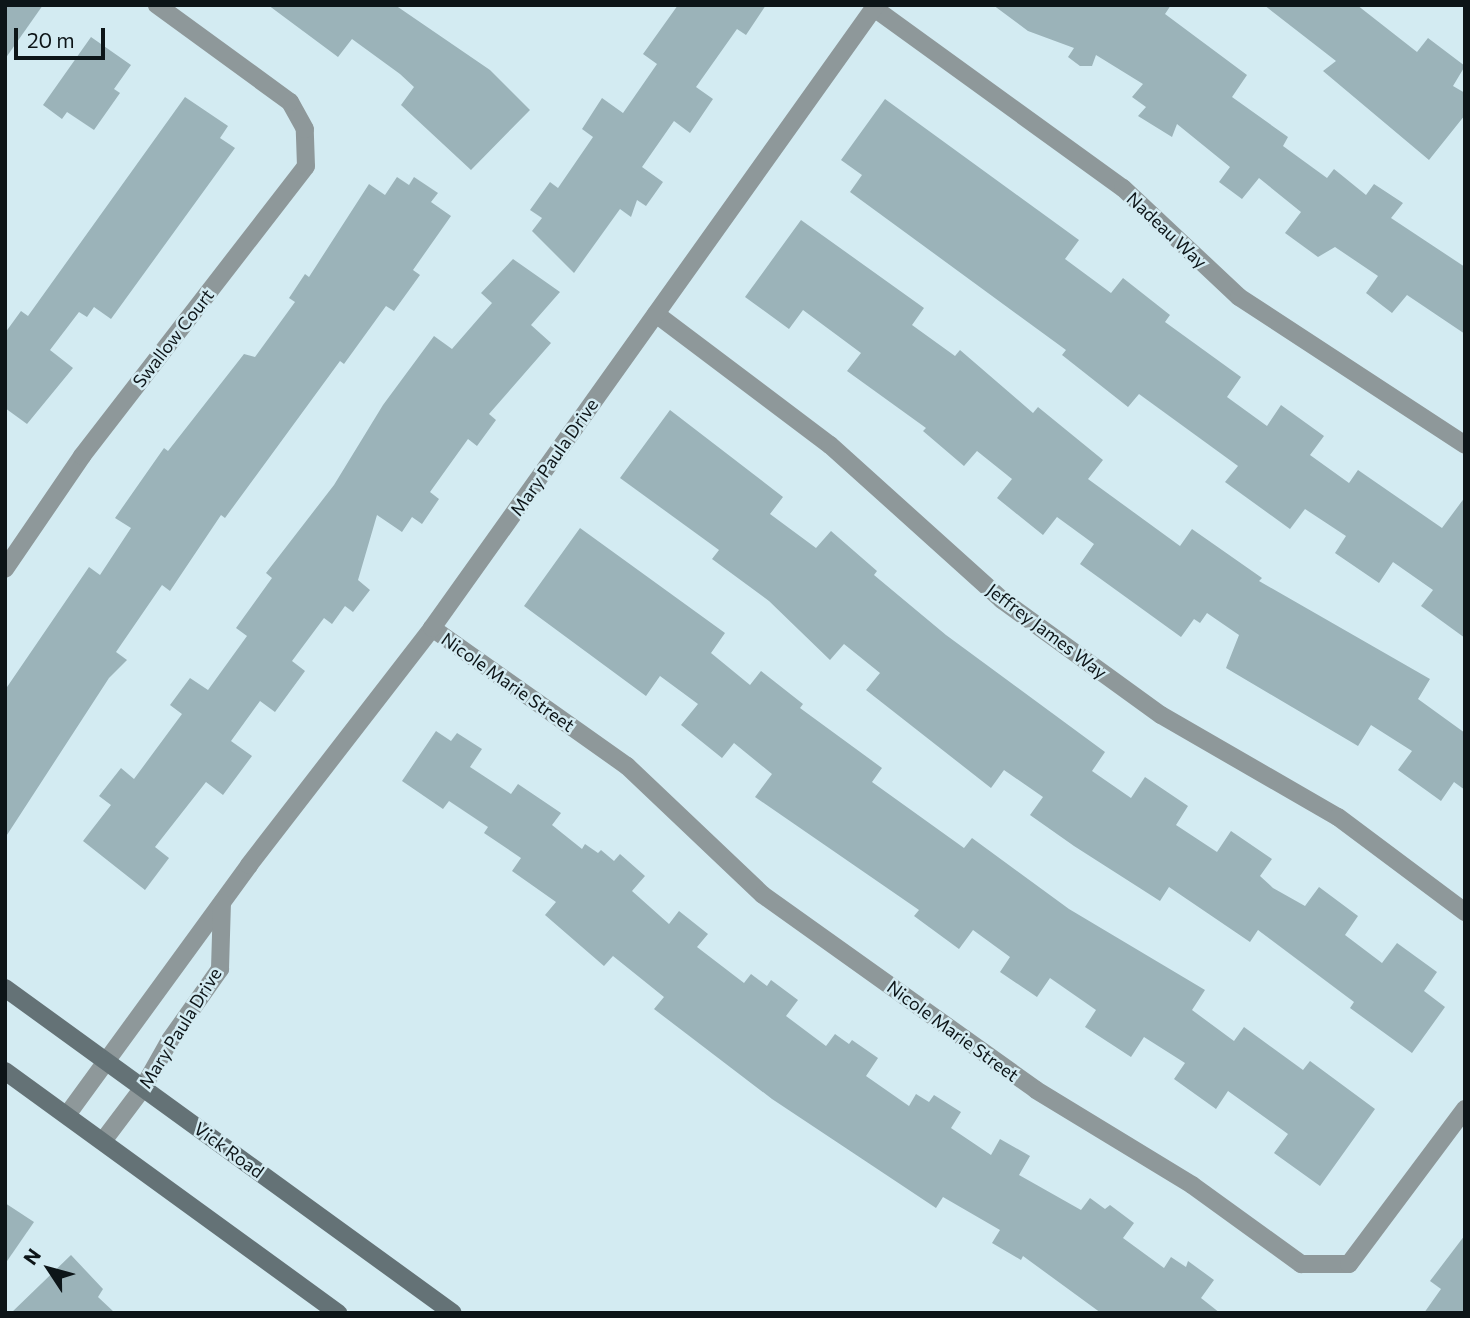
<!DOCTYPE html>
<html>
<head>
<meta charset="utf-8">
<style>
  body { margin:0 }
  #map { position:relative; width:1470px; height:1318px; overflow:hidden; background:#d3ebf2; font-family:Commissioner,sans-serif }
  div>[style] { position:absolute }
  .building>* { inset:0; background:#9bb3b9 }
  .street>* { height:18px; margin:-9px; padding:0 9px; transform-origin:9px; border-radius:9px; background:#8e989a }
  .secondary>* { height:18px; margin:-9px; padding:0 9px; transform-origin:9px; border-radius:9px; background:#647276 }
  span { translate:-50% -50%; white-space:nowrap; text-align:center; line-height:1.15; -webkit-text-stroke:5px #d3ebf2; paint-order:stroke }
  .street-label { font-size:18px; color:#0d1518 }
  .frame { position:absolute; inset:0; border:7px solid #0d1518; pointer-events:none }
  .north { position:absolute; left:14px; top:1234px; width:70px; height:70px; -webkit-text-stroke:5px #d3ebf2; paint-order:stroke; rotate:306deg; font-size:19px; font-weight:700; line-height:28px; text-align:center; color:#0d1518 }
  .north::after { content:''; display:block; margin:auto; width:24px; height:32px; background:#0d1518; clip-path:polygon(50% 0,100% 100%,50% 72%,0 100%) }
  .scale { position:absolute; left:14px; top:28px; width:91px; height:32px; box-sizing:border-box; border:4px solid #0d1518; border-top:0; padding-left:9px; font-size:21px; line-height:24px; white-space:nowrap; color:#0d1518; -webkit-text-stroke:5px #d3ebf2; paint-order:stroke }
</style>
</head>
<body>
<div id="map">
  <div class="building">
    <div style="clip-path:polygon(5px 5px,43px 5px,5px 59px)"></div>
    <div style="clip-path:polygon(268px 5px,395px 5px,490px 70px,530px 110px,471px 170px,401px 105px,414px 87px,400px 74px,352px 39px,338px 57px)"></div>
    <div style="clip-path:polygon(678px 5px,766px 5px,746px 35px,737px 29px,696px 87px,713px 99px,690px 133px,674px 121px,642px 167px,663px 182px,646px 206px,637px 200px,631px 217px,620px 209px,574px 273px,532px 231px,542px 218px,530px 210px,550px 182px,558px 188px,593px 137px,582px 129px,602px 98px,623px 113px,657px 64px,643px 54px)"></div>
    <div style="clip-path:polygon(993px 5px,1171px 5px,1165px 14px,1247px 75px,1232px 97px,1288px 137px,1283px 146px,1327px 178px,1334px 169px,1366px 195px,1374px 184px,1403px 203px,1391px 218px,1465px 267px,1465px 334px,1407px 295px,1392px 313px,1366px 293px,1378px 276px,1335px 247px,1318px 257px,1285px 233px,1301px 212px,1259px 178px,1242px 199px,1219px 182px,1230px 167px,1177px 124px,1172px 137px,1138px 116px,1146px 107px,1132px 97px,1143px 84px,1096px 55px,1092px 66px,1080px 66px,1068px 57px,1074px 48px,1028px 31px)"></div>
    <div style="clip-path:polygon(1264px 5px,1357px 5px,1417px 52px,1428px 38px,1465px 66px,1453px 86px,1465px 93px,1465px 115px,1429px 160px,1323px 71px,1336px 61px)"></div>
    <div style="clip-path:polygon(91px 37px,131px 65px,114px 89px,120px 93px,94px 130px,67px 112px,62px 119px,43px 105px)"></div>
    <div style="clip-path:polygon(185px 97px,228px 126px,220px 138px,235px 148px,111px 319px,94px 307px,87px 317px,79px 312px,50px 350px,73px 368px,27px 424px,5px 408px,5px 333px,21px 311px,28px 316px)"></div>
    <div style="clip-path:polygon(885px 99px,1079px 240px,1065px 259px,1111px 293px,1123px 278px,1170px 315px,1165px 322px,1241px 377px,1227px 397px,1267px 426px,1281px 405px,1324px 436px,1310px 455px,1349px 483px,1358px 470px,1442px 528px,1465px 497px,1465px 638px,1421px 606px,1433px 590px,1393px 562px,1379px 583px,1335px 553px,1346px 536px,1305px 509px,1290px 529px,1225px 482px,1238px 466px,1139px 394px,1128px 407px,1062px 355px,1066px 350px,850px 192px,862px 175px,841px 160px)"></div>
    <div style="clip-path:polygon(397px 177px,409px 185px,414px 177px,438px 193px,431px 202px,451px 216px,413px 270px,420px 275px,394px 311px,386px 306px,344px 364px,340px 361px,225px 518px,221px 515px,170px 591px,162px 585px,116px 652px,127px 660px,109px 678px,5px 838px,5px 690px,89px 567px,100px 575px,131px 528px,115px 518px,164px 448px,168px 451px,244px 354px,255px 357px,295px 302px,289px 298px,305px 274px,309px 277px,369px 184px,385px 195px)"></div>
    <div style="clip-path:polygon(801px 220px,924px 308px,912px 325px,955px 356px,960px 350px,1033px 413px,1038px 407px,1103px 460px,1088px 479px,1180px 546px,1192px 529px,1262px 578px,1259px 581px,1430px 679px,1418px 699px,1465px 733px,1465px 790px,1454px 782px,1441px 801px,1398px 770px,1412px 751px,1371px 725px,1358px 746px,1226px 668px,1239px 635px,1207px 613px,1200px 623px,1194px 619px,1181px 637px,1080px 564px,1094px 544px,1057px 517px,1043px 535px,997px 498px,1012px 479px,977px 451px,964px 466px,923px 431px,926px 428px,847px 371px,861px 353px,803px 310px,789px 329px,745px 297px)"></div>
    <div style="clip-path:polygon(513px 259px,560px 292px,531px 325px,551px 343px,489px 414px,496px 420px,477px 446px,468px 439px,430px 492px,439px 499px,422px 524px,412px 517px,402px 532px,377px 515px,358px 580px,370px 590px,353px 612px,345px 606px,332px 624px,324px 618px,292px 661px,305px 671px,275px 712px,260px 701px,231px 741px,252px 756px,223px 795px,206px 782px,155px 847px,169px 858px,145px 890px,83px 841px,111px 805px,99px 796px,121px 768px,134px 779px,182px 714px,170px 705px,190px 678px,208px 690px,247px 636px,236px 628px,272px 578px,266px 573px,334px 485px,383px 405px,434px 336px,452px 349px,492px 303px,481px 293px)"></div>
    <div style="clip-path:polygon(670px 410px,783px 497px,770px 514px,816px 548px,831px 531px,877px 571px,874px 575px,946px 635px,1105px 752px,1092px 771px,1131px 798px,1145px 777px,1188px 806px,1176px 825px,1217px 852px,1231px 831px,1272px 859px,1260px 876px,1273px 888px,1305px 906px,1319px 887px,1358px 916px,1345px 935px,1382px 963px,1397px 943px,1437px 972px,1424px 991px,1445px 1007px,1412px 1053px,1350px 1008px,1354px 1002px,1258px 930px,1250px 942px,1169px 887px,1160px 901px,1074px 846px,1030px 815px,1043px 797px,1004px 770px,991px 788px,866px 690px,880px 673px,844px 644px,830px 660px,769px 601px,712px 559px,719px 550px,620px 478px)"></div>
    <div style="clip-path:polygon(580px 528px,725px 633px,711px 653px,750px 685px,761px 671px,803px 704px,800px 708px,882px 768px,872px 782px,964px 848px,972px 838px,1069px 909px,1205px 990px,1192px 1010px,1234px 1041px,1244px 1027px,1303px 1070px,1310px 1061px,1375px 1109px,1320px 1186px,1274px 1153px,1288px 1134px,1228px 1091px,1216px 1109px,1174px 1079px,1185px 1063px,1144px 1037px,1131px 1057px,1085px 1027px,1096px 1010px,1050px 978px,1037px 997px,1000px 972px,1010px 957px,973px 930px,959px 949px,914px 916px,919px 910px,755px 797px,772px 774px,734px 743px,722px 758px,681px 725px,698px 704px,660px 676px,646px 696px,524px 606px)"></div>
    <div style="clip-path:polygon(436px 731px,451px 741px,457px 733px,482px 749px,470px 767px,511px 794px,518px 784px,561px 813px,552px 825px,582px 849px,585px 844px,598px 853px,601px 850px,614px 861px,620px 854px,645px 876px,632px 891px,669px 924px,679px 911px,708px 934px,697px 947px,744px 983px,751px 974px,767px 986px,771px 980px,798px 1000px,786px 1016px,826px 1046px,835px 1034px,849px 1044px,852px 1040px,878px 1058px,866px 1076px,909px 1106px,916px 1094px,929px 1102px,934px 1095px,961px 1112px,951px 1128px,991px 1155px,1000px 1139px,1030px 1156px,1019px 1175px,1081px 1210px,1090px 1198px,1105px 1209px,1110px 1205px,1134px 1223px,1123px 1238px,1164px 1268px,1171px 1257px,1186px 1267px,1188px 1261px,1214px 1280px,1201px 1298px,1220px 1313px,1101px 1313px,1023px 1256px,1021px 1260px,992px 1243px,1000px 1230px,943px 1197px,936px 1208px,772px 1099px,654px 1009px,664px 997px,613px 956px,604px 966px,545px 915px,556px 902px,512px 871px,521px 858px,484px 833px,488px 827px,449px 801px,443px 809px,402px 781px)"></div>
    <div style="clip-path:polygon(5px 1203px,34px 1222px,5px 1264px)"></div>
    <div style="clip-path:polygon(1465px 1235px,1465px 1313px,1424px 1313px,1441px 1289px,1430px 1281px)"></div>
    <div style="clip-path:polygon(71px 1255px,103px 1289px,98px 1297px,115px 1313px,11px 1313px)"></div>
  </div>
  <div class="street">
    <div style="left:874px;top:8px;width:307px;rotate:35.9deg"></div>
    <div style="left:1123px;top:188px;width:159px;rotate:43.2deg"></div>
    <div style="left:1239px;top:297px;width:270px;rotate:33.2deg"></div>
    <div style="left:656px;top:314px;width:218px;rotate:37deg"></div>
    <div style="left:830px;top:445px;width:232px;rotate:42deg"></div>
    <div style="left:1002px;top:600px;width:196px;rotate:35.9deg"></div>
    <div style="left:1161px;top:715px;width:204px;rotate:30deg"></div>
    <div style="left:1338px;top:817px;width:159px;rotate:36.8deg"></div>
    <div style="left:5px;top:569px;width:137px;rotate:-55.7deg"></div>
    <div style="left:82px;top:456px;width:366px;rotate:-52.3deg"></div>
    <div style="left:306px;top:166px;width:37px;rotate:-92deg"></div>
    <div style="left:305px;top:129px;width:31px;rotate:-119deg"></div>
    <div style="left:290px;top:102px;width:165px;rotate:-143.9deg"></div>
    <div style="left:432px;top:628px;width:239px;rotate:35.3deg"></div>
    <div style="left:627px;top:766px;width:187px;rotate:43.5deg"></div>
    <div style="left:763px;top:895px;width:335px;rotate:35.5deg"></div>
    <div style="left:1036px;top:1090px;width:183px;rotate:31.3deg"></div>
    <div style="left:1192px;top:1185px;width:135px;rotate:35.9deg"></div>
    <div style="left:1301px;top:1264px;width:48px"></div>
    <div style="left:1349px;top:1264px;width:194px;rotate:-53.2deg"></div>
    <div style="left:67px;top:1115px;width:309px;rotate:-53.9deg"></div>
    <div style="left:249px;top:865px;width:299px;rotate:-52.3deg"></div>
    <div style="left:432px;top:628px;width:765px;rotate:-54.52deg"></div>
    <div style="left:103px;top:1141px;width:66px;rotate:-53deg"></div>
    <div style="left:143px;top:1088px;width:55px;rotate:-60.6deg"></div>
    <div style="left:170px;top:1040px;width:87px;rotate:-54.8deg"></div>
    <div style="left:220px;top:969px;width:66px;rotate:-88.3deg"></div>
  </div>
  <div class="secondary">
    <div style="left:5px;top:988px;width:553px;rotate:35.96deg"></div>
    <div style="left:5px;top:1071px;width:412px;rotate:36deg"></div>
  </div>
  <div class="street-label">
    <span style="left:1167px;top:230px;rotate:43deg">Nadeau Way</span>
    <span style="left:173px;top:338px;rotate:-52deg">Swallow Court</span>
    <span style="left:554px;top:457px;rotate:-55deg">Mary Paula Drive</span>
    <span style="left:1047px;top:631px;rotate:37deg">Jeffrey James Way</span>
    <span style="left:508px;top:682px;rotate:35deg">Nicole Marie Street</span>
    <span style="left:180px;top:1028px;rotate:-58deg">Mary Paula Drive</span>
    <span style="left:953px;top:1031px;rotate:36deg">Nicole Marie Street</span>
    <span style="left:229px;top:1150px;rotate:36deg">Vick Road</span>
  </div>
  <div class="frame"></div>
  <div class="north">N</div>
  <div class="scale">20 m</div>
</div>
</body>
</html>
